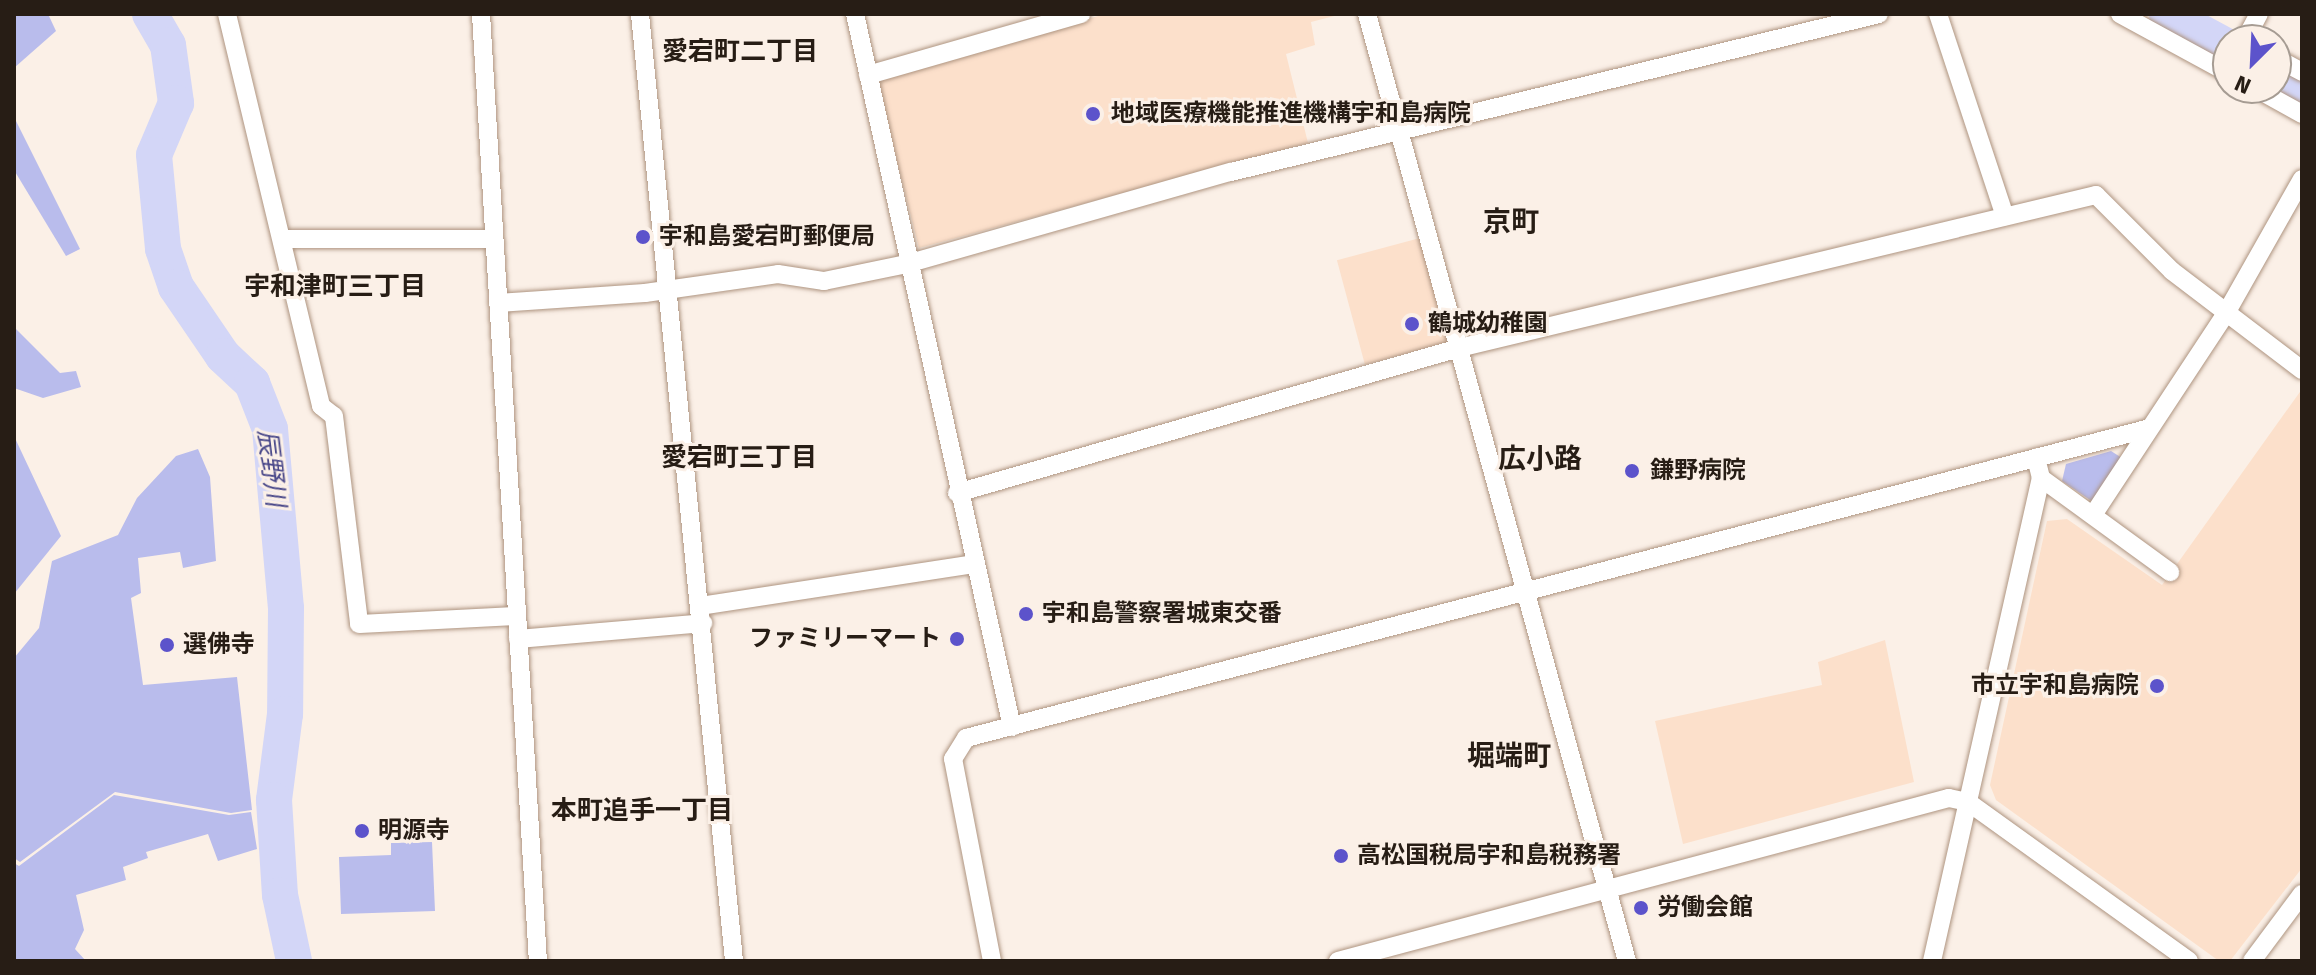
<!DOCTYPE html>
<html>
<head>
<meta charset="utf-8">
<style>
  body { margin:0 }
  #map { position:relative; width:2316px; height:975px; overflow:hidden; background:#fbf0e7; font-family:"Fira Sans","Noto Sans JP",sans-serif }
  div>[style] { position:absolute }
  .built>* { inset:0; background:#fce0cb; transform-origin:0 0 }
  .green>* { inset:0; background:#b9bcec }
  .river>* { height:36px; margin:-18px; padding:0 18px; transform-origin:18px; border-radius:18px; background:#d3d6f7 }
  .roads { filter:drop-shadow(0 0 2px #ae9480) drop-shadow(0 0 2px #ae9480) }
  .minor>* { height:18px; margin:-9px; padding:0 9px; transform-origin:9px; border-radius:9px; background:#fff }
  .dots>* { width:22px; height:22px; translate:-50% -50%; box-sizing:border-box; border:4px solid #fbf0e7; border-radius:50% }
  span { translate:-50% -50%; white-space:nowrap; text-align:center; line-height:1.15; -webkit-text-stroke:6px #fbf0e7; paint-order:stroke }
  .poi-label { font-size:24px; color:#271d15; font-weight:700 }
  .left { translate:0 -50%; text-align:left }
  .right { translate:-100% -50%; text-align:right }
  .neighbourhood-label { font-size:26px; color:#271d15; font-weight:700 }
  .water-label { font-size:26px; color:#484789; font-style:italic }
  .quarter-label { font-size:28px; color:#271d15; font-weight:700 }
  .frame { position:absolute; inset:0; border:16px solid #271d15; pointer-events:none }
  .north { position:absolute; left:2212px; top:24px; width:80px; height:80px; box-sizing:border-box; background:#fbf0e7; border:2px solid #a69c93; border-radius:50%; rotate:204deg; font-size:22px; font-weight:700; line-height:32px; text-align:center; color:#271d15 }
  .north::after { content:''; display:block; margin:auto; width:28px; height:36px; background:#5c53cb; clip-path:polygon(50% 0,100% 100%,50% 72%,0 100%) }
</style>
</head>
<body>
<div id="map">
  <div class="built">
    <div style="clip-path:polygon(1105px 14px,1342px 14px,1311px 22px,1315px 45px,1286px 54px,1308px 143px,919px 248px,878px 86px,882px 78px)"></div>
    <div style="left:1420px;top:238px;width:108px;height:86px;rotate:75deg"></div>
    <div style="clip-path:polygon(2302px 389px,2302px 868px,2230px 961px,2219px 961px,1996px 800px,1990px 785px,2047px 521px,2067px 519px,2162px 585px)"></div>
    <div style="clip-path:polygon(1885px 640px,1914px 782px,1683px 844px,1655px 721px,1822px 685px,1818px 662px)"></div>
  </div>
  <div class="green">
    <div style="clip-path:polygon(14px 14px,48px 14px,56px 31px,14px 68px)"></div>
    <div style="clip-path:polygon(14px 117px,80px 249px,66px 256px,14px 170px)"></div>
    <div style="clip-path:polygon(14px 327px,60px 373px,76px 371px,81px 387px,43px 398px,14px 388px)"></div>
    <div style="clip-path:polygon(14px 436px,61px 536px,14px 594px)"></div>
    <div style="clip-path:polygon(198px 449px,210px 477px,216px 561px,183px 568px,180px 552px,138px 558px,141px 593px,131px 598px,143px 685px,237px 677px,252px 810px,231px 813px,115px 792px,20px 862px,14px 858px,14px 658px,39px 628px,52px 561px,118px 535px,137px 498px,176px 456px)"></div>
    <div style="clip-path:polygon(2111px 451px,2122px 458px,2093px 502px,2062px 481px,2066px 464px)"></div>
    <div style="clip-path:polygon(114px 795px,229px 815px,251px 812px,257px 849px,218px 861px,208px 834px,146px 852px,148px 858px,123px 867px,126px 880px,76px 895px,84px 930px,75px 949px,86px 961px,14px 961px,14px 863px,19px 866px)"></div>
    <div style="clip-path:polygon(432px 842px,435px 911px,341px 914px,339px 857px,391px 855px,391px 843px)"></div>
  </div>
  <div class="river">
    <div style="left:150px;top:14px;width:36px;rotate:60deg"></div>
    <div style="left:168px;top:45px;width:59px;rotate:82.1deg"></div>
    <div style="left:176px;top:103px;width:56px;rotate:112.9deg"></div>
    <div style="left:154px;top:155px;width:94px;rotate:84.5deg"></div>
    <div style="left:163px;top:249px;width:40px;rotate:71.1deg"></div>
    <div style="left:176px;top:287px;width:83px;rotate:55.7deg"></div>
    <div style="left:223px;top:356px;width:40px;rotate:43deg"></div>
    <div style="left:252px;top:383px;width:49px;rotate:68.6deg"></div>
    <div style="left:270px;top:429px;width:180px;rotate:84.9deg"></div>
    <div style="left:286px;top:608px;width:106px;rotate:90.5deg"></div>
    <div style="left:285px;top:714px;width:87px;rotate:97.3deg"></div>
    <div style="left:274px;top:800px;width:95px;rotate:86.4deg"></div>
    <div style="left:280px;top:895px;width:67px;rotate:78deg"></div>
    <div style="left:2167px;top:14px;width:69px;rotate:28.4deg"></div>
    <div style="left:2276px;top:74px;width:30px;rotate:30deg"></div>
  </div>
  <div class="roads">
    <div class="minor">
      <div style="left:227px;top:14px;width:403px;rotate:76.5deg"></div>
      <div style="left:321px;top:406px;width:16px;rotate:38deg"></div>
      <div style="left:334px;top:416px;width:209px;rotate:83.1deg"></div>
      <div style="left:359px;top:624px;width:157px;rotate:-2.9deg"></div>
      <div style="left:481px;top:14px;width:949px;rotate:86.56deg"></div>
      <div style="left:640px;top:14px;width:952px;rotate:84.33deg"></div>
      <div style="left:855px;top:14px;width:730px;rotate:77.58deg"></div>
      <div style="left:1367px;top:14px;width:982px;rotate:74.65deg"></div>
      <div style="left:1938px;top:14px;width:213px;rotate:71.7deg"></div>
      <div style="left:2120px;top:14px;width:123px;rotate:28.6deg"></div>
      <div style="left:2245px;top:40px;width:30px;rotate:-62deg"></div>
      <div style="left:2276px;top:58px;width:30px;rotate:28deg"></div>
      <div style="left:868px;top:75px;width:222px;rotate:-16deg"></div>
      <div style="left:2255px;top:88px;width:54px;rotate:29deg"></div>
      <div style="left:284px;top:239px;width:210px"></div>
      <div style="left:498px;top:303px;width:147px;rotate:-3.9deg"></div>
      <div style="left:645px;top:293px;width:134px;rotate:-8.1deg"></div>
      <div style="left:778px;top:274px;width:47px;rotate:8.7deg"></div>
      <div style="left:824px;top:281px;width:85px;rotate:-11.6deg"></div>
      <div style="left:907px;top:264px;width:337px;rotate:-15.9deg"></div>
      <div style="left:1231px;top:172px;width:667px;rotate:-13.7deg"></div>
      <div style="left:2041px;top:478px;width:160px;rotate:36.1deg"></div>
      <div style="left:957px;top:493px;width:523px;rotate:-16.11deg"></div>
      <div style="left:1459px;top:348px;width:655px;rotate:-13.51deg"></div>
      <div style="left:2096px;top:195px;width:107px;rotate:45deg"></div>
      <div style="left:2172px;top:271px;width:163px;rotate:37.3deg"></div>
      <div style="left:2093px;top:515px;width:240px;rotate:-56.6deg"></div>
      <div style="left:2225px;top:315px;width:156px;rotate:-60.5deg"></div>
      <div style="left:700px;top:606px;width:276px;rotate:-8.7deg"></div>
      <div style="left:518px;top:639px;width:186px;rotate:-4.9deg"></div>
      <div style="left:992px;top:961px;width:206px;rotate:-100.9deg"></div>
      <div style="left:953px;top:759px;width:25px;rotate:-58deg"></div>
      <div style="left:966px;top:738px;width:1220px;rotate:-14.67deg"></div>
      <div style="left:1338px;top:961px;width:632px;rotate:-14.94deg"></div>
      <div style="left:1949px;top:798px;width:19px;rotate:12deg"></div>
      <div style="left:1968px;top:802px;width:272px;rotate:35.7deg"></div>
      <div style="left:1932px;top:961px;width:495px;rotate:-77.3deg"></div>
      <div style="left:2041px;top:478px;width:21px;rotate:-104deg"></div>
      <div style="left:2252px;top:961px;width:84px;rotate:-53.3deg"></div>
    </div>
  </div>
  <div class="dots">
    <div style="left:1093px;top:114px;background:#5c53cb"></div>
    <div style="left:643px;top:237px;background:#5c53cb"></div>
    <div style="left:1412px;top:324px;background:#5c53cb"></div>
    <div style="left:1632px;top:471px;background:#5c53cb"></div>
    <div style="left:1026px;top:614px;background:#5c53cb"></div>
    <div style="left:957px;top:639px;background:#5c53cb"></div>
    <div style="left:167px;top:645px;background:#5c53cb"></div>
    <div style="left:2157px;top:686px;background:#5c53cb"></div>
    <div style="left:362px;top:831px;background:#5c53cb"></div>
    <div style="left:1341px;top:856px;background:#5c53cb"></div>
    <div style="left:1641px;top:908px;background:#5c53cb"></div>
  </div>
  <div class="poi-label">
    <span class="left" style="left:1111px;top:114px">地域医療機能推進機構宇和島病院</span>
    <span class="left" style="left:659px;top:237px">宇和島愛宕町郵便局</span>
    <span class="left" style="left:1428px;top:324px">鶴城幼稚園</span>
    <span class="left" style="left:1650px;top:471px">鎌野病院</span>
    <span class="left" style="left:1042px;top:614px">宇和島警察署城東交番</span>
    <span class="right" style="left:941px;top:639px">ファミリーマート</span>
    <span class="left" style="left:183px;top:645px">選佛寺</span>
    <span class="right" style="left:2139px;top:686px">市立宇和島病院</span>
    <span class="left" style="left:378px;top:831px">明源寺</span>
    <span class="left" style="left:1357px;top:856px">高松国税局宇和島税務署</span>
    <span class="left" style="left:1657px;top:908px">労働会館</span>
  </div>
  <div class="neighbourhood-label">
    <span style="left:740px;top:52px">愛宕町二丁目</span>
    <span style="left:335px;top:287px">宇和津町三丁目</span>
    <span style="left:739px;top:458px">愛宕町三丁目</span>
    <span style="left:642px;top:811px">本町追手一丁目</span>
  </div>
  <div class="water-label">
    <span style="left:271px;top:468px;rotate:83deg">辰野川</span>
  </div>
  <div class="quarter-label">
    <span style="left:1511px;top:222px">京町</span>
    <span style="left:1540px;top:459px">広小路</span>
    <span style="left:1509px;top:756px">堀端町</span>
  </div>
  <div class="frame"></div>
  <div class="north">N</div>
</div>
</body>
</html>
